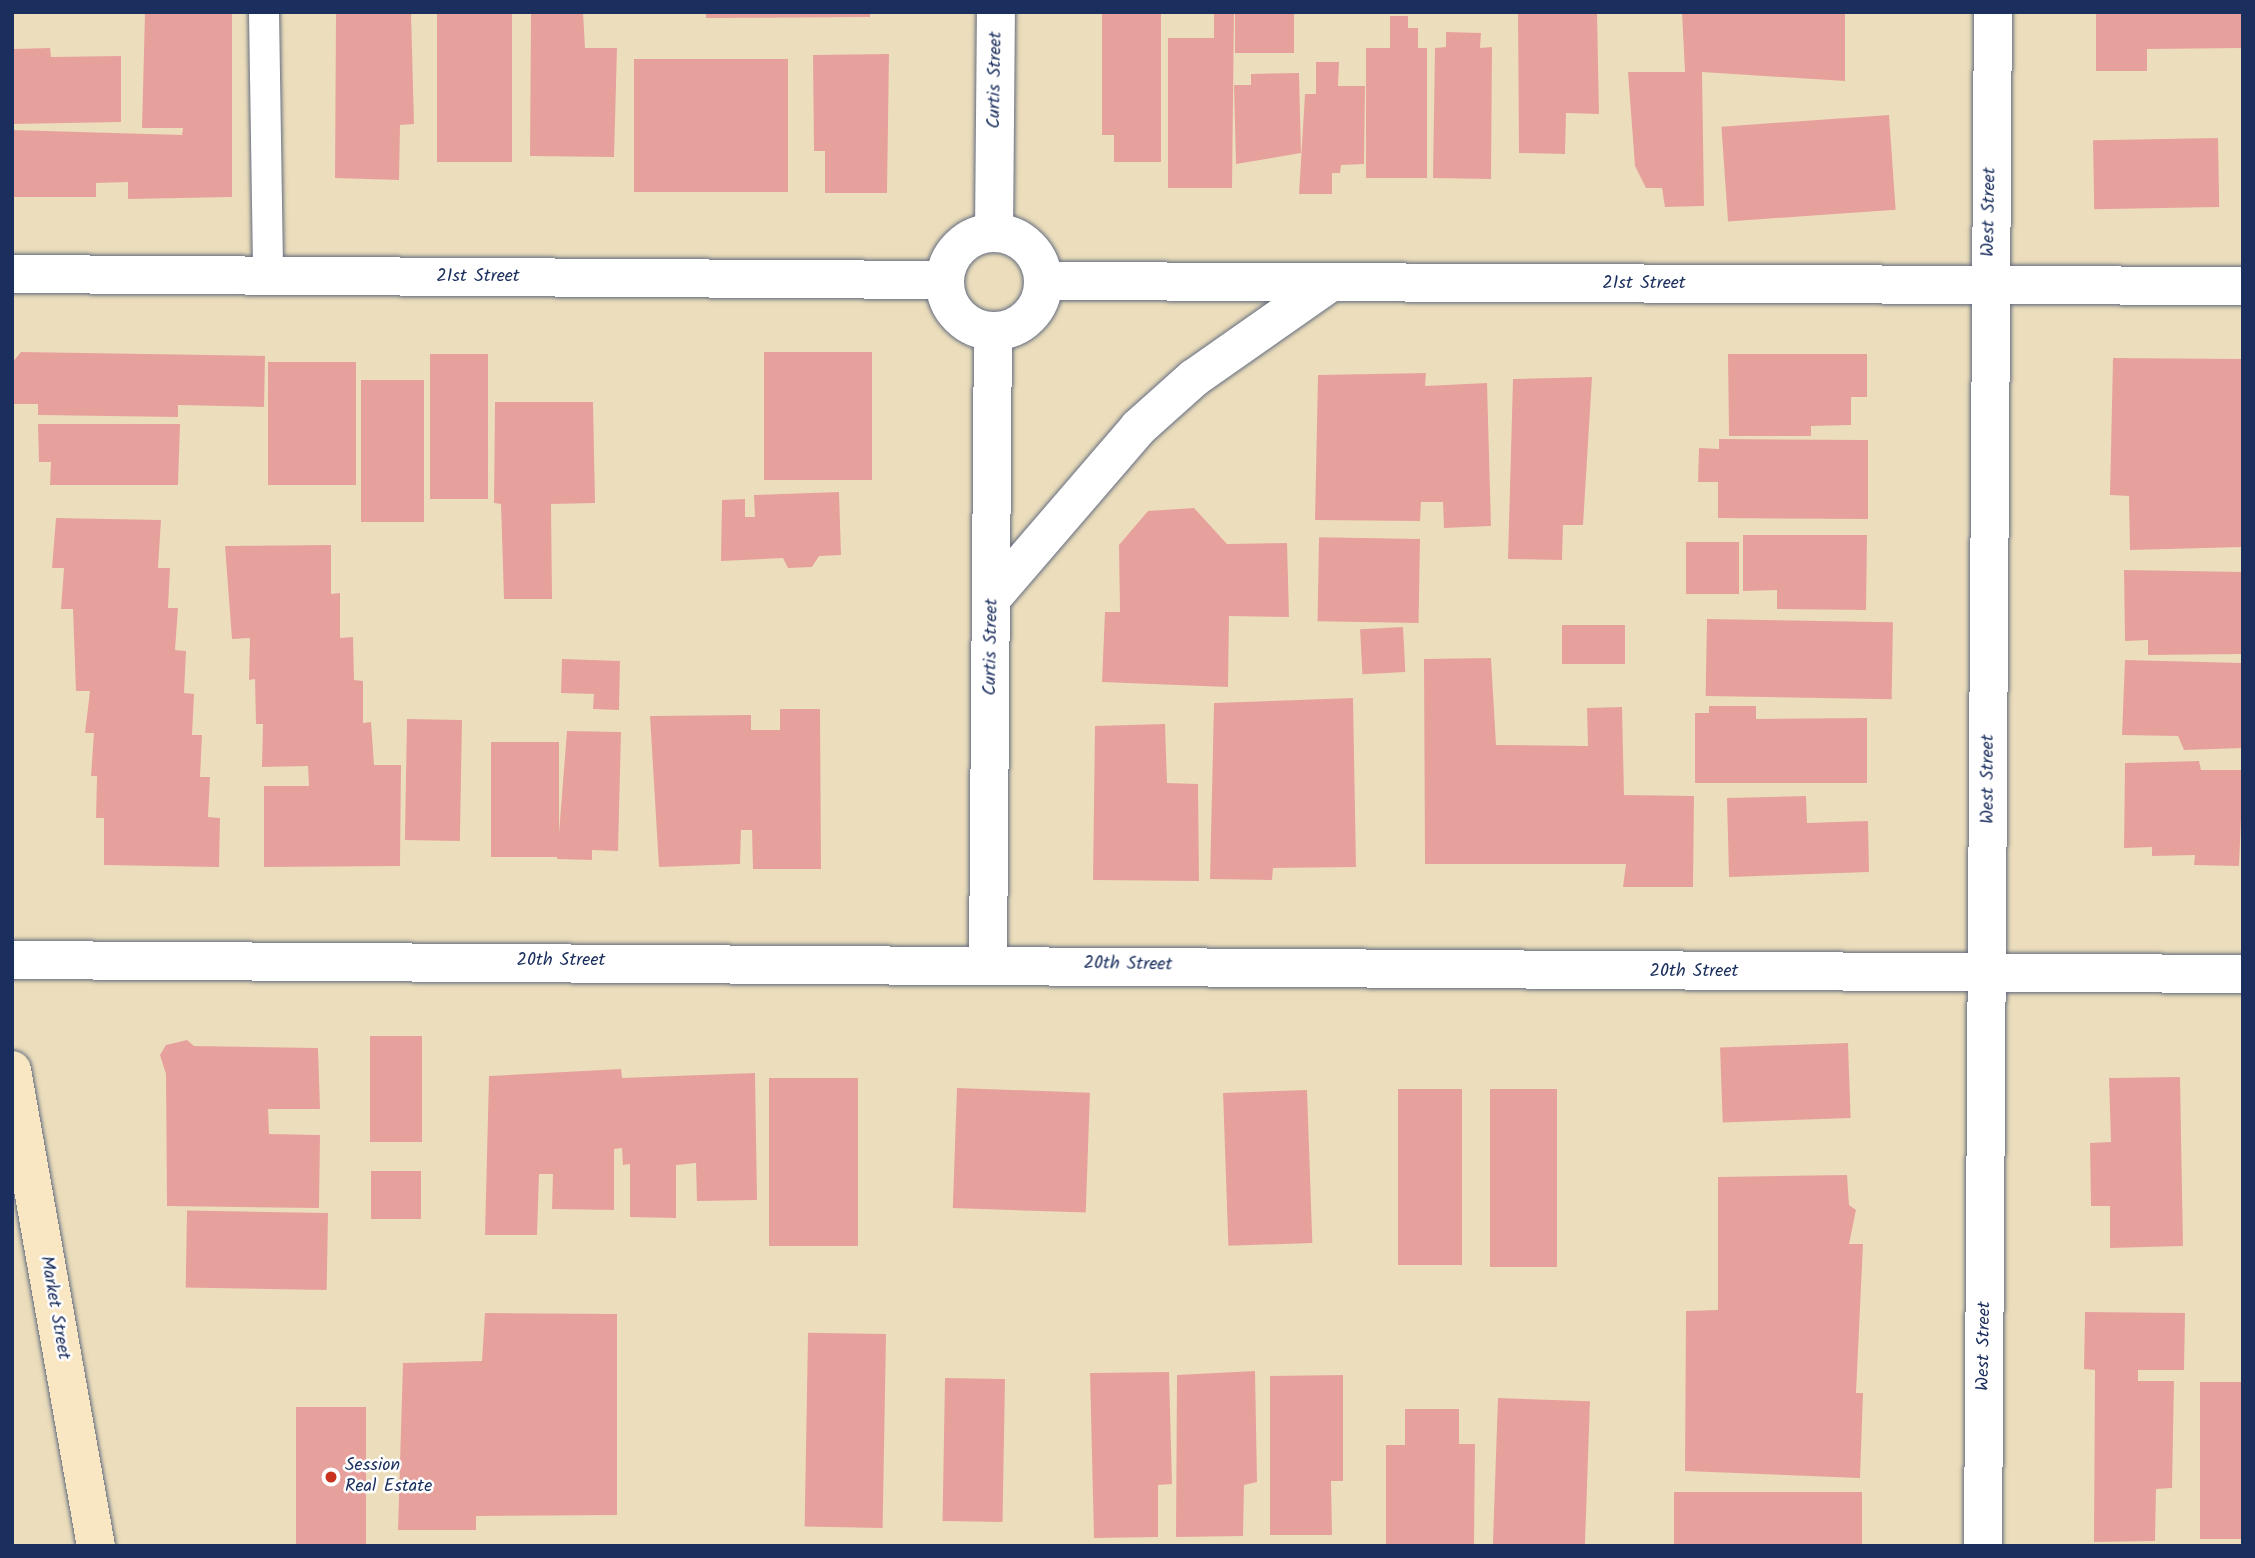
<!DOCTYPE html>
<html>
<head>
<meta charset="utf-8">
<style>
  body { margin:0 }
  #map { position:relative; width:2255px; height:1558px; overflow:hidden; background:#ecdebc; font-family:Kalam,sans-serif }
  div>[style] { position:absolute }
  .building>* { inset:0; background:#e7a19d; transform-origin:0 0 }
  .roads { filter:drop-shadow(0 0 2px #646c7f) drop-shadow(0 0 2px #646c7f) }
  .service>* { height:30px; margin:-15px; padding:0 15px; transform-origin:15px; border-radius:15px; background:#fff }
  .minor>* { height:38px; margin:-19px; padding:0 19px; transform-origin:19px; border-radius:19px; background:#fff }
  .minor>.ring { margin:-19px; padding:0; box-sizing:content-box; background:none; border:38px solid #fff; border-radius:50% }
  .secondary>* { height:38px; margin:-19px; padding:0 19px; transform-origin:19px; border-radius:19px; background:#f9e7c3 }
  .dots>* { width:19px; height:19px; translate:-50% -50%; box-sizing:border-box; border:4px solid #fff; border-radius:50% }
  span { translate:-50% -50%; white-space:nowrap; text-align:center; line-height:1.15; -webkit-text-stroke:5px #fff; paint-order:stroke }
  .street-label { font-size:18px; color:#1b2f5e }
  .poi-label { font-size:18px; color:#1b2f5e }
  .left { translate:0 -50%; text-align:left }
  .frame { position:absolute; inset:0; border:14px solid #1b2f5e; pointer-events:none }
</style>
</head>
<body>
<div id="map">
  <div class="building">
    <div style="clip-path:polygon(145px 12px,232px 12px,232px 197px,128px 199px,128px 182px,96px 183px,96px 197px,12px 197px,12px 130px,182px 135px,183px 128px,142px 128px)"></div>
    <div style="clip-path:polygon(336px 12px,411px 12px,414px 124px,400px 125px,399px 180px,335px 178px)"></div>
    <div style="left:437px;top:12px;width:75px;height:150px"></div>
    <div style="clip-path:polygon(531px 12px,583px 12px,585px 48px,617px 48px,614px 157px,530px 156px)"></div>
    <div style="clip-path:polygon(706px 12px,870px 12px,870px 17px,706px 18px)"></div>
    <div style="clip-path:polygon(1102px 12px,1161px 12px,1161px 162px,1114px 162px,1114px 135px,1102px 135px)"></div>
    <div style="clip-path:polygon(1214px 12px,1234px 12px,1232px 188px,1168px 188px,1168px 38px,1214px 38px)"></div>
    <div style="left:1235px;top:12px;width:59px;height:41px"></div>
    <div style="clip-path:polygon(1518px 12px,1597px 12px,1599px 114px,1566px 113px,1565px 154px,1519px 153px)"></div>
    <div style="clip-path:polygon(1682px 12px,1845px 12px,1845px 81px,1702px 72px,1704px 206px,1665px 207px,1662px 188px,1646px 188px,1635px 166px,1628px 72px,1685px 72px)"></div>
    <div style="clip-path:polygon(2096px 12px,2243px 12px,2243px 48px,2147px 49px,2147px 71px,2096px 71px)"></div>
    <div style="clip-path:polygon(1390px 16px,1408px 16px,1408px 28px,1418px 28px,1418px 48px,1427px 48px,1427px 178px,1366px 178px,1366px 48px,1390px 48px)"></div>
    <div style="clip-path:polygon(1446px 32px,1481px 33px,1480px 48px,1492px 47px,1491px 179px,1433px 178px,1435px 48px,1446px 47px)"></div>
    <div style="clip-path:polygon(50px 48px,51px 57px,121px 56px,121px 122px,12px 124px,12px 49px)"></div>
    <div style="clip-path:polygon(889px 54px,887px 193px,825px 193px,825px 151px,814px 151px,813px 55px)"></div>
    <div style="left:788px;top:59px;width:133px;height:154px;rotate:90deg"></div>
    <div style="clip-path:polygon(1316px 62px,1339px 62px,1338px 86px,1365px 86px,1364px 164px,1341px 165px,1340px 173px,1332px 173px,1332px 194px,1299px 194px,1305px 94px,1316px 94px)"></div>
    <div style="clip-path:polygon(1299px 73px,1301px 153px,1236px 164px,1234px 85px,1251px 85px,1251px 74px)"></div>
    <div style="left:1889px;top:115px;width:95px;height:168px;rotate:86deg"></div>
    <div style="left:2218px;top:138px;width:69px;height:125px;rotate:89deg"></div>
    <div style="clip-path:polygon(21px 352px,265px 356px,264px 407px,178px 405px,178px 417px,38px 415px,38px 404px,12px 404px,12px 363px)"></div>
    <div style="left:764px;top:352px;width:108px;height:128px"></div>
    <div style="left:488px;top:354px;width:145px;height:58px;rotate:90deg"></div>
    <div style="clip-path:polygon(1728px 354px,1867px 354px,1867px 397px,1851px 397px,1851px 425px,1811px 426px,1811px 436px,1729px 436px)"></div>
    <div style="clip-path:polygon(2113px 358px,2243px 359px,2243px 547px,2130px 550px,2129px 496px,2110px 495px)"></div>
    <div style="left:268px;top:362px;width:88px;height:123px"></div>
    <div style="clip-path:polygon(1426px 373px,1425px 386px,1487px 383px,1491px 526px,1444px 528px,1443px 502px,1421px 502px,1420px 521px,1315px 520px,1318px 375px)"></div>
    <div style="clip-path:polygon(1592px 377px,1583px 525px,1563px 525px,1562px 560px,1508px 559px,1513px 379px)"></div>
    <div style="left:424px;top:380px;width:142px;height:63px;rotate:90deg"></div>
    <div style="clip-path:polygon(495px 402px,593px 402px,595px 503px,551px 504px,552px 599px,504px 599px,501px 504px,494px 503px)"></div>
    <div style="clip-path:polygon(38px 424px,180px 424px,178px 485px,50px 485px,51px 462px,39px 462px)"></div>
    <div style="clip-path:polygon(1719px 439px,1868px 440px,1868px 519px,1718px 518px,1718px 482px,1698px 482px,1699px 448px,1719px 449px)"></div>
    <div style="clip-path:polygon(839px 492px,841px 555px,819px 556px,812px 567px,788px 568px,783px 558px,721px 561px,722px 500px,745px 499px,745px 517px,755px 517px,754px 495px)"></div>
    <div style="clip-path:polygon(1194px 508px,1227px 544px,1287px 543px,1289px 617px,1229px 616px,1228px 687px,1102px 682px,1105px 612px,1120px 612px,1119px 545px,1148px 511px)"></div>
    <div style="clip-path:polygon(56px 518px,161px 520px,158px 568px,170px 568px,168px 608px,178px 608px,175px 650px,186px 651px,184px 693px,194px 694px,192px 735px,202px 735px,200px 777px,210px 777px,208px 817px,220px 818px,219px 867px,104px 865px,104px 818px,96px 818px,97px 776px,91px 776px,94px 733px,85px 733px,90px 691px,76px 691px,73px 609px,61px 609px,64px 568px,52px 568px)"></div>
    <div style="clip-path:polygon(1743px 535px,1867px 535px,1866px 610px,1777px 609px,1777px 590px,1743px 591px)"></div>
    <div style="left:1420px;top:539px;width:84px;height:101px;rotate:91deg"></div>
    <div style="left:1686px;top:542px;width:53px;height:52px"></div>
    <div style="clip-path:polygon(331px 545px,331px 594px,340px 593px,340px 638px,353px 637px,354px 680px,363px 681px,363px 723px,371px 722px,374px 765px,401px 765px,400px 866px,264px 867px,264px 786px,309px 786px,308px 766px,262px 767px,263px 724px,256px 724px,255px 679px,249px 680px,250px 638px,232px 639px,225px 546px)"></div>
    <div style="clip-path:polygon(2124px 570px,2243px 572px,2243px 654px,2148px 655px,2148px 640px,2125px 641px)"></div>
    <div style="left:1707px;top:619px;width:186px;height:77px;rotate:1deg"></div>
    <div style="left:1562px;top:625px;width:63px;height:39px"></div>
    <div style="left:1403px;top:627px;width:45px;height:43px;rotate:87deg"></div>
    <div style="clip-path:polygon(1491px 658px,1496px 745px,1588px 746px,1587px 708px,1622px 707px,1624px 795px,1694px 796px,1693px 887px,1623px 887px,1626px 864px,1425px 864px,1424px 659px)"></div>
    <div style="clip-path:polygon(562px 659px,620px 661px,619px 710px,593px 709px,594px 694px,561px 693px)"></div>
    <div style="clip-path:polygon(2125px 660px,2243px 663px,2243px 748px,2184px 750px,2178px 736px,2122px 735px)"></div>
    <div style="clip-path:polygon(1353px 698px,1356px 867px,1273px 868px,1272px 880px,1210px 879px,1214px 703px)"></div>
    <div style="clip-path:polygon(1709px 706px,1756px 706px,1756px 719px,1867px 718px,1867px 783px,1695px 783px,1695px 713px,1709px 713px)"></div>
    <div style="clip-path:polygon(780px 709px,820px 709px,821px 869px,753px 869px,752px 830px,741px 830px,740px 864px,659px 867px,650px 716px,751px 715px,751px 730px,780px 730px)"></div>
    <div style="left:407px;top:719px;width:55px;height:121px;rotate:1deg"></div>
    <div style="clip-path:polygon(1165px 724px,1167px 783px,1198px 784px,1199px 881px,1093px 880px,1095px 726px)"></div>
    <div style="clip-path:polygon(567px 731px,621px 732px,618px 851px,592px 850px,592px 860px,557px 859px)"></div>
    <div style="left:491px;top:742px;width:68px;height:115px"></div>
    <div style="clip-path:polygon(2199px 761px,2201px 770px,2243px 770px,2239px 866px,2194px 865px,2195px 855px,2152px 856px,2152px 847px,2124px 848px,2125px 763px)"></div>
    <div style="clip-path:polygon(1806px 796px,1807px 823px,1868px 821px,1869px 872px,1729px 877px,1727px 798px)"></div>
    <div style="left:422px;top:1036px;width:106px;height:52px;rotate:90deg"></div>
    <div style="clip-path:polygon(187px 1040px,194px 1046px,318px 1048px,320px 1109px,268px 1109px,269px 1134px,320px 1135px,319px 1208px,167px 1206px,166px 1074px,160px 1055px,166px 1045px)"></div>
    <div style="left:1848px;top:1043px;width:75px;height:128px;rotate:88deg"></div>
    <div style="clip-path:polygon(621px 1069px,622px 1078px,755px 1073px,757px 1200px,697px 1201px,696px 1163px,676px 1165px,676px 1218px,630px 1217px,630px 1164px,623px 1165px,622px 1148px,614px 1149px,614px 1210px,552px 1209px,553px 1174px,539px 1174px,537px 1235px,485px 1235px,489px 1076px)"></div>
    <div style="clip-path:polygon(2180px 1077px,2183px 1246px,2110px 1248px,2110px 1206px,2091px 1206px,2090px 1143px,2111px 1142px,2109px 1078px)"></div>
    <div style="left:858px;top:1078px;width:168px;height:89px;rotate:90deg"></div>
    <div style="left:957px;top:1088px;width:133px;height:120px;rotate:2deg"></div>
    <div style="left:1462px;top:1089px;width:176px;height:64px;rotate:90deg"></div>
    <div style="left:1490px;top:1089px;width:67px;height:178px"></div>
    <div style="left:1307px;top:1090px;width:153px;height:84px;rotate:88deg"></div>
    <div style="left:421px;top:1171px;width:48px;height:50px;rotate:90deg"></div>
    <div style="clip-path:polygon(1847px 1175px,1849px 1205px,1856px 1210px,1849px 1244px,1863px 1244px,1856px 1393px,1863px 1393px,1860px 1478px,1685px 1471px,1686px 1311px,1718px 1310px,1718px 1177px)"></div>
    <div style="left:328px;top:1213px;width:77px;height:141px;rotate:91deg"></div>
    <div style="clip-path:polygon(2085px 1312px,2185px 1313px,2184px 1370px,2138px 1370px,2138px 1381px,2174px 1381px,2172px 1488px,2156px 1489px,2155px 1541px,2094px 1542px,2095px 1370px,2084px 1369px)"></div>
    <div style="clip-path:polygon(485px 1313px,617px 1314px,617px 1515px,476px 1516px,476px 1530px,398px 1530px,403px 1363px,482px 1361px)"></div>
    <div style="left:886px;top:1334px;width:194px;height:78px;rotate:91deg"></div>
    <div style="clip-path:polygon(1255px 1371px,1257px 1482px,1244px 1485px,1243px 1536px,1176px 1537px,1177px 1375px)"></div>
    <div style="clip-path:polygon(1169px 1372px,1172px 1484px,1158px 1485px,1158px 1537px,1094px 1538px,1090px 1373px)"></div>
    <div style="clip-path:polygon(1343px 1375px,1343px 1481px,1331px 1481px,1332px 1535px,1270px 1535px,1270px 1376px)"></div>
    <div style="left:1005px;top:1379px;width:143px;height:60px;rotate:91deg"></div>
    <div style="left:2200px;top:1382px;width:43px;height:157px"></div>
    <div style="left:1498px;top:1398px;width:92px;height:148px;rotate:2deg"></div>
    <div style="left:296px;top:1407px;width:70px;height:139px"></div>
    <div style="clip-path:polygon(1405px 1409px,1459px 1409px,1459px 1444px,1475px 1444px,1474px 1545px,1386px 1545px,1386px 1445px,1405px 1445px)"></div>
    <div style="left:1674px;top:1492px;width:188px;height:54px"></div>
  </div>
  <div class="roads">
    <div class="service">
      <div style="left:264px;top:12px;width:264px;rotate:89.1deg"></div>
    </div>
    <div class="minor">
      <div class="ring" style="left:945px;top:233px;width:60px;height:60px"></div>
      <div style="left:994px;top:233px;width:221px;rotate:-89.5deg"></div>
      <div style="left:12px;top:274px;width:932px;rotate:0.37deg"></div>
      <div style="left:1044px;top:281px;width:1199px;rotate:0.24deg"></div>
      <div style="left:992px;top:598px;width:224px;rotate:-49.3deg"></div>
      <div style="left:1138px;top:428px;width:75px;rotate:-41.8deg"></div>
      <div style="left:1194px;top:378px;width:164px;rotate:-35deg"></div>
      <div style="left:12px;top:960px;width:2231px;rotate:0.36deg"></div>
      <div style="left:988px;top:962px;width:630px;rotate:-89.55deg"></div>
      <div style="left:1983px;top:1546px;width:1534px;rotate:-89.63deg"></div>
    </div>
    <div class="secondary">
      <div style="left:12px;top:1070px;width:483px;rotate:80deg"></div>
    </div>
  </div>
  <div class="dots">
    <div style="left:331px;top:1477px;background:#c8321e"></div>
  </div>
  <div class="street-label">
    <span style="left:996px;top:80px;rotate:-89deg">Curtis Street</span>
    <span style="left:1990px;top:212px;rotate:-89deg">West Street</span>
    <span style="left:478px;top:277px">21st Street</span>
    <span style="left:1644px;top:284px">21st Street</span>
    <span style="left:992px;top:647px;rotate:-89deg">Curtis Street</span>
    <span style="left:1989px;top:779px;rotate:-90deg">West Street</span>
    <span style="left:561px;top:961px">20th Street</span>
    <span style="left:1128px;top:965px;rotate:1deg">20th Street</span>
    <span style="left:1694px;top:972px">20th Street</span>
    <span style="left:54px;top:1308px;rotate:80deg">Market Street</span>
    <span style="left:1985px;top:1346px;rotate:-89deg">West Street</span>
  </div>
  <div class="poi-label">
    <span class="left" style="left:345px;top:1477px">Session<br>Real Estate</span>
  </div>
  <div class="frame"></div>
</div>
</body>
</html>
